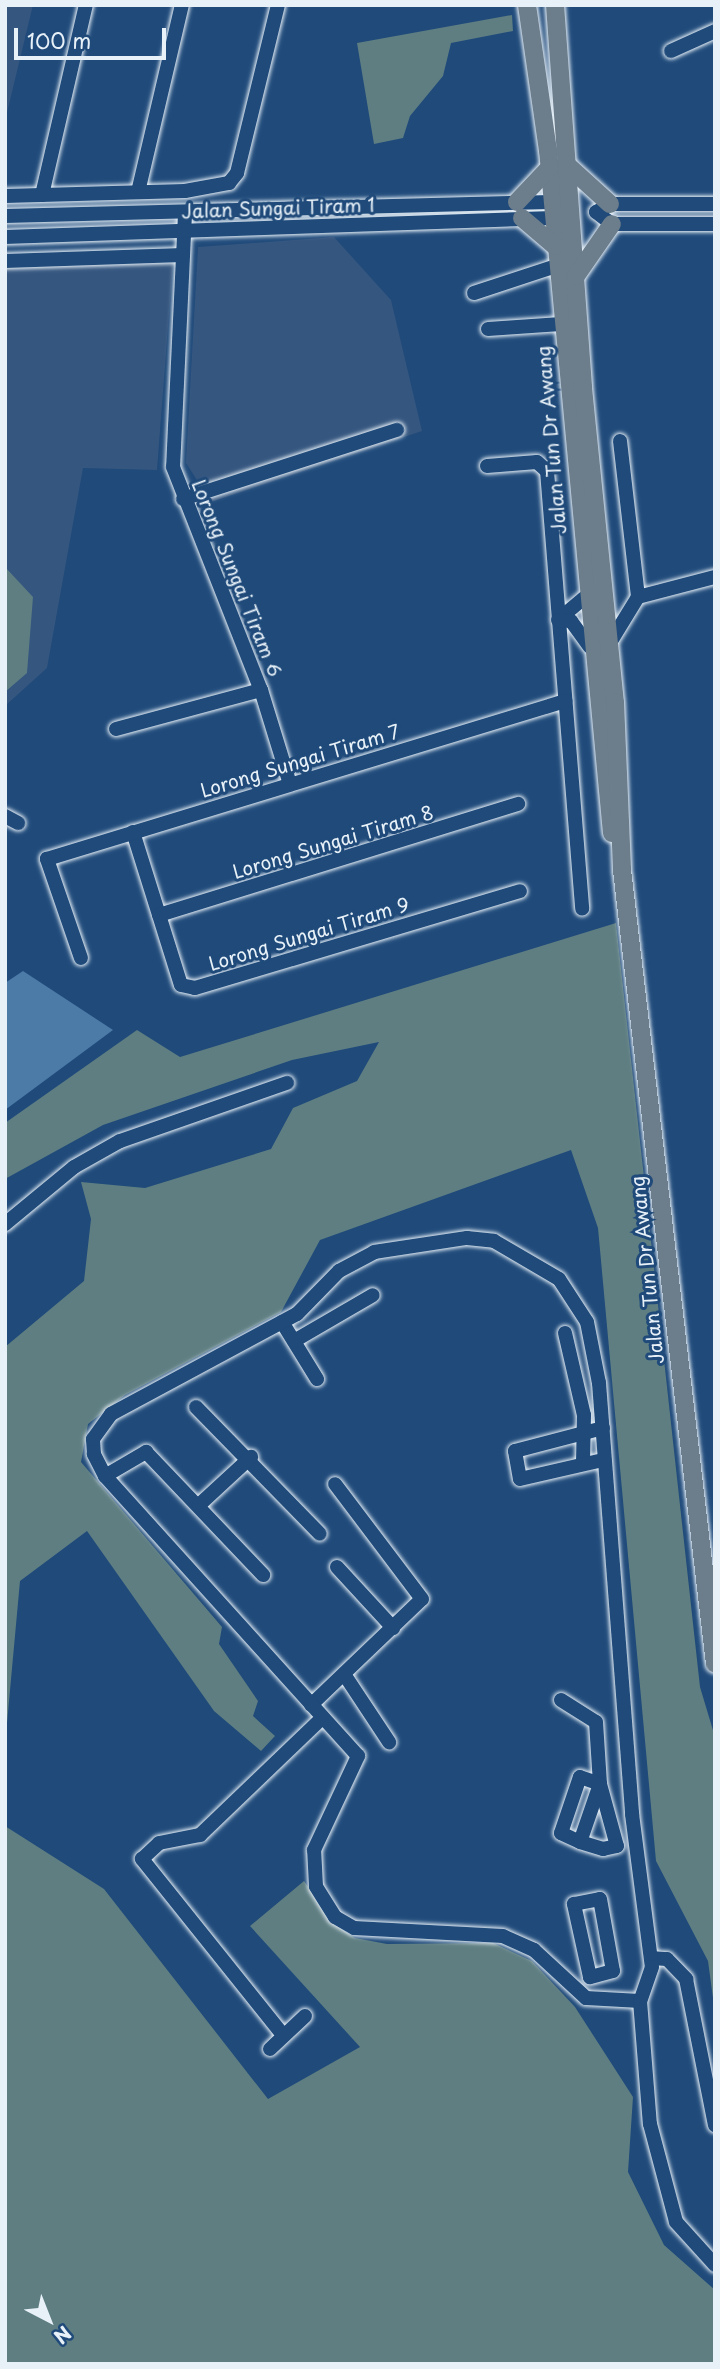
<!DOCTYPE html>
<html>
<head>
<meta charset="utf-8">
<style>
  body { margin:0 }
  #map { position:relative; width:720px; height:2369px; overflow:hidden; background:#1f4a7a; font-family:"Playpen Sans",sans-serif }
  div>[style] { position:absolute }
  .built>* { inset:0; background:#35567f }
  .green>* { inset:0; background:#5e7e82 }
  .water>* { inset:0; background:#4c7ba8 }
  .roads { filter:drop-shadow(0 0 2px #e8f1f8) drop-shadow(0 0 2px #e8f1f8) }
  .minor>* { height:14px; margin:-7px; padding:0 7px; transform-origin:7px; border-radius:7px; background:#1f4a7a }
  .major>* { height:18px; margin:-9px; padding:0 9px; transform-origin:9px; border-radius:9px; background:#6c7d8b }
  span { translate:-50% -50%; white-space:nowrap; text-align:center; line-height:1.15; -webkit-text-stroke:6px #1f4a7a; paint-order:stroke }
  .street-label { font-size:19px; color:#e8f1f8 }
  .frame { position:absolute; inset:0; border:7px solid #e8f1f8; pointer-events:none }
  .north { position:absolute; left:14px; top:2285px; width:70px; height:70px; -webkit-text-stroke:5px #1f4a7a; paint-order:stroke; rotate:138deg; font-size:19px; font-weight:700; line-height:28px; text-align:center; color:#e8f1f8 }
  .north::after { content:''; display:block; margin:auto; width:24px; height:32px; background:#e8f1f8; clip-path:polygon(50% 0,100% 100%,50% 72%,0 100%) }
  .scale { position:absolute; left:14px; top:28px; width:152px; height:32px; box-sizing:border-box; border:4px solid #e8f1f8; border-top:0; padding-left:9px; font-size:21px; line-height:24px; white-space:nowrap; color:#e8f1f8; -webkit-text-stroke:5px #1f4a7a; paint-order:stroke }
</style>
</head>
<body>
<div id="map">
  <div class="built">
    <div style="clip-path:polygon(5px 5px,33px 5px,5px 121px)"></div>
    <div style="clip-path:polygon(334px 237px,391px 300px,422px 431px,211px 502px,186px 463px,198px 247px)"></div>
    <div style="clip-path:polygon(173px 261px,157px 470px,83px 468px,47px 668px,5px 706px,5px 267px)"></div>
  </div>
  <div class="green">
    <div style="clip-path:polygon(512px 15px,513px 31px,451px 43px,443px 76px,410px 116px,403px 138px,374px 144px,357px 43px)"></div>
    <div style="clip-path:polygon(5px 567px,33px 597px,27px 673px,5px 692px)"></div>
    <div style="clip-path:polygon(616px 923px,700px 1687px,715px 1737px,715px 2013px,708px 1961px,656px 1861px,598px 1228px,571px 1150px,320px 1240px,281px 1312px,125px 1395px,88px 1424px,81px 1462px,222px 1627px,219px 1644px,258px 1701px,253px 1716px,275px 1736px,261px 1751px,214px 1711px,87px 1531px,20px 1581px,5px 1745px,5px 1347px,84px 1281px,91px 1219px,81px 1182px,145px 1188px,271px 1149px,293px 1108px,357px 1081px,379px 1042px,292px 1060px,103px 1125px,5px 1179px,5px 1123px,137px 1030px,180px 1057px)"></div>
    <div style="clip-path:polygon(5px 1826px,104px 1889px,268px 2099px,360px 2047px,250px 1926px,304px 1881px,334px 1924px,355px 1938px,387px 1944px,493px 1943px,532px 1961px,575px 2007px,633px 2097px,628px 2172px,664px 2245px,715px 2290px,715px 2364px,5px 2364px)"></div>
  </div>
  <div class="water">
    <div style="clip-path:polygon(23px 971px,113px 1030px,5px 1110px,5px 983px)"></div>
  </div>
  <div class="roads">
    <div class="minor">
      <div style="left:671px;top:51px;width:48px;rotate:-24.4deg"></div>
      <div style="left:138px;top:192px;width:192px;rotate:-76.8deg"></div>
      <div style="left:42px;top:195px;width:195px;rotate:-77deg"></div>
      <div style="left:5px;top:196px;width:180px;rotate:-1.6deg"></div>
      <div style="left:185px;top:191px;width:45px;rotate:-10.3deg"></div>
      <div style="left:229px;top:183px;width:13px;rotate:-51deg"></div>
      <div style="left:237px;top:173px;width:173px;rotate:-76.3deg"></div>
      <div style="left:715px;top:204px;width:105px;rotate:180deg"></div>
      <div style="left:610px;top:204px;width:16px;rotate:150deg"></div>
      <div style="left:596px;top:212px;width:20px;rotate:37deg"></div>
      <div style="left:612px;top:224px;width:103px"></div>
      <div style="left:185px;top:214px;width:253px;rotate:92.7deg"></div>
      <div style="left:173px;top:467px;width:240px;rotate:68.5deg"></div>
      <div style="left:261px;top:690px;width:98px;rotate:72.9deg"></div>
      <div style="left:5px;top:216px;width:547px;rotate:-1.47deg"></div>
      <div style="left:5px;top:237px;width:548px;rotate:-1.99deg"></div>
      <div style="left:5px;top:261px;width:178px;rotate:-1.9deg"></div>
      <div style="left:474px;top:293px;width:86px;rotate:-18.2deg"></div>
      <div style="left:488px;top:329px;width:73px;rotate:-3.9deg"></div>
      <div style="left:620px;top:441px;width:157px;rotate:83.4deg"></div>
      <div style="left:487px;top:466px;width:50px;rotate:-4.6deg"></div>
      <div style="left:537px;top:462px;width:13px;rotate:42deg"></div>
      <div style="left:547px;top:471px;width:439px;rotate:85.4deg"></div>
      <div style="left:183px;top:499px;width:225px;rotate:-17.9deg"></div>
      <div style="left:559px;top:619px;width:38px;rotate:-40deg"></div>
      <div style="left:558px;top:620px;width:13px;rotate:4deg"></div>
      <div style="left:571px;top:621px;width:32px;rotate:54deg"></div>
      <div style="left:611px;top:641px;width:52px;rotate:-58.5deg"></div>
      <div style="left:638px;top:597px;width:80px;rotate:-14.6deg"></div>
      <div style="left:116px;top:729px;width:150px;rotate:-15.1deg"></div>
      <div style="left:5px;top:816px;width:15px;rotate:28deg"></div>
      <div style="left:133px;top:832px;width:160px;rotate:72.6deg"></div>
      <div style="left:181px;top:985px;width:14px;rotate:12deg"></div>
      <div style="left:195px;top:988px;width:339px;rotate:-16.6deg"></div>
      <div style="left:159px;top:915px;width:376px;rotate:-17.2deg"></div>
      <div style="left:81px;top:958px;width:105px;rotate:-109deg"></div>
      <div style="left:47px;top:859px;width:542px;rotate:-16.96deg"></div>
      <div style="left:5px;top:1224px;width:89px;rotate:-39.6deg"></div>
      <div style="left:74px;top:1167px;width:53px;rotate:-29.5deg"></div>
      <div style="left:120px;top:1141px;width:177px;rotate:-19.2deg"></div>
      <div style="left:282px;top:1322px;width:67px;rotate:58.4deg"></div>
      <div style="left:565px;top:1333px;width:84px;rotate:77deg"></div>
      <div style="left:584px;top:1415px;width:48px;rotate:91.2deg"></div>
      <div style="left:294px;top:1341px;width:91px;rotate:-30.2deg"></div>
      <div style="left:196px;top:1407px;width:177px;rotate:45.7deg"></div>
      <div style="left:603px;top:1428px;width:91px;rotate:165.4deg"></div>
      <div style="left:515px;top:1451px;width:28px;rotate:80deg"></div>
      <div style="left:520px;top:1479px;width:85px;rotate:-12.9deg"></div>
      <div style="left:105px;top:1476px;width:48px;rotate:-30.3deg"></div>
      <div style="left:146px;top:1452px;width:170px;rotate:46.4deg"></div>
      <div style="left:199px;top:1505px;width:71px;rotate:-42.7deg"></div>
      <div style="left:337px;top:1567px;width:83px;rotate:47.4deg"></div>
      <div style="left:344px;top:1674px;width:82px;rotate:56.5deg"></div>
      <div style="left:561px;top:1700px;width:41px;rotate:32.2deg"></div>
      <div style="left:596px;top:1722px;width:62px;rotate:86.3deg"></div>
      <div style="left:600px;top:1784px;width:64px;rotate:74.7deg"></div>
      <div style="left:617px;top:1846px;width:14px;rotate:168deg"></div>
      <div style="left:603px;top:1849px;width:24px;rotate:-163deg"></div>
      <div style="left:580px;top:1842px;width:21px;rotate:-155deg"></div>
      <div style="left:561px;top:1833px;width:59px;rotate:-71.3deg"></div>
      <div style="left:580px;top:1777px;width:21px;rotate:19deg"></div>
      <div style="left:600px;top:1784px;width:61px;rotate:109deg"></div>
      <div style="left:311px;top:1705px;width:153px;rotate:-43.7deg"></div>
      <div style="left:422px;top:1599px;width:144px;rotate:-127.1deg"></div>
      <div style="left:600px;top:1899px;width:73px;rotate:79.8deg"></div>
      <div style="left:613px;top:1971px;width:24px;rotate:165deg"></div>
      <div style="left:590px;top:1977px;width:75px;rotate:-102.4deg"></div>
      <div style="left:574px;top:1904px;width:26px;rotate:-11deg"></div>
      <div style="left:651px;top:1958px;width:16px;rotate:4deg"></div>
      <div style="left:667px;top:1959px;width:28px;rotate:46deg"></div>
      <div style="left:686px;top:1979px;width:149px;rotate:78.8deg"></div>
      <div style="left:640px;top:2001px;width:54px;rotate:-176.8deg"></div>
      <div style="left:586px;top:1998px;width:71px;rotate:-137.3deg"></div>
      <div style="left:534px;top:1950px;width:34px;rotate:-156deg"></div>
      <div style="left:503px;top:1936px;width:149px;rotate:-176.9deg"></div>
      <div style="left:354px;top:1928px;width:22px;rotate:-150deg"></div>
      <div style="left:335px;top:1917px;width:36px;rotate:-122deg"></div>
      <div style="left:316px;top:1886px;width:36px;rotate:-93deg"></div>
      <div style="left:314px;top:1850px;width:104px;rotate:-64.9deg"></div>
      <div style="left:358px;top:1756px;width:377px;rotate:-132.1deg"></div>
      <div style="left:105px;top:1476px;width:25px;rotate:-117deg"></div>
      <div style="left:94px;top:1454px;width:15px;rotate:-94deg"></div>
      <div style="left:93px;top:1439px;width:31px;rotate:-54deg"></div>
      <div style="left:111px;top:1414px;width:211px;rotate:-28.3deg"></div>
      <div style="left:297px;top:1314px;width:60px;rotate:-45.7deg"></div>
      <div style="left:339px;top:1271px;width:40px;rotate:-28deg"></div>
      <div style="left:374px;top:1252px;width:94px;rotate:-8.6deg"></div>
      <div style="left:467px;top:1238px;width:27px;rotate:6deg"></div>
      <div style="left:494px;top:1241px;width:75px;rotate:30.3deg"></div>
      <div style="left:559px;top:1279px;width:51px;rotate:56.9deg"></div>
      <div style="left:587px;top:1322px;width:62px;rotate:78.9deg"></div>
      <div style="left:599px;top:1383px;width:432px;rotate:85.6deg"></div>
      <div style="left:632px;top:1814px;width:154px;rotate:82.6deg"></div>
      <div style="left:652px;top:1967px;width:36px;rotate:109deg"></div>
      <div style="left:640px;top:2001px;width:123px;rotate:85.4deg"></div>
      <div style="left:650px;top:2124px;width:101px;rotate:75.1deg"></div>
      <div style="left:676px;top:2222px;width:58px;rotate:47.8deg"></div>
      <div style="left:283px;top:2035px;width:226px;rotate:-128.7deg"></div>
      <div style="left:142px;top:1859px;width:23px;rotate:-43deg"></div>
      <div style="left:159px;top:1843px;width:42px;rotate:-11deg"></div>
      <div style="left:200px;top:1835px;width:169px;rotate:-43.8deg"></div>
      <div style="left:270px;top:2049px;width:48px;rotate:-43.3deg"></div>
    </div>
    <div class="major">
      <div style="left:527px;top:5px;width:147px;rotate:81.8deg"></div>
      <div style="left:548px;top:150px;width:686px;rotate:84.65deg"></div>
      <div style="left:555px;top:5px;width:384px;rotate:85.8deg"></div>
      <div style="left:583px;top:388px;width:316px;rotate:84.2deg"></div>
      <div style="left:615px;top:702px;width:168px;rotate:87.6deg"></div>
      <div style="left:622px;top:870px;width:799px;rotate:83.32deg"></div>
      <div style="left:567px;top:165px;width:58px;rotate:42.2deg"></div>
      <div style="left:517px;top:202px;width:48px;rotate:-46.7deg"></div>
      <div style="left:522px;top:218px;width:43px;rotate:40.3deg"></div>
      <div style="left:576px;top:276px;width:63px;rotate:-55.3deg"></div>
    </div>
  </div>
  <div class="street-label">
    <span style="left:278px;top:208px;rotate:-2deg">Jalan Sungai Tiram 1</span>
    <span style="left:551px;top:440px;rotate:-95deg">Jalan Tun Dr Awang</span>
    <span style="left:237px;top:578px;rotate:68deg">Lorong Sungai Tiram 6</span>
    <span style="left:300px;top:761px;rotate:-17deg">Lorong Sungai Tiram 7</span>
    <span style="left:333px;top:842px;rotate:-17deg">Lorong Sungai Tiram 8</span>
    <span style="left:309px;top:934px;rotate:-17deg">Lorong Sungai Tiram 9</span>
    <span style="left:647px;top:1270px;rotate:-96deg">Jalan Tun Dr Awang</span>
  </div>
  <div class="frame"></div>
  <div class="north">N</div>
  <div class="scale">100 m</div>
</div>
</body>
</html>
